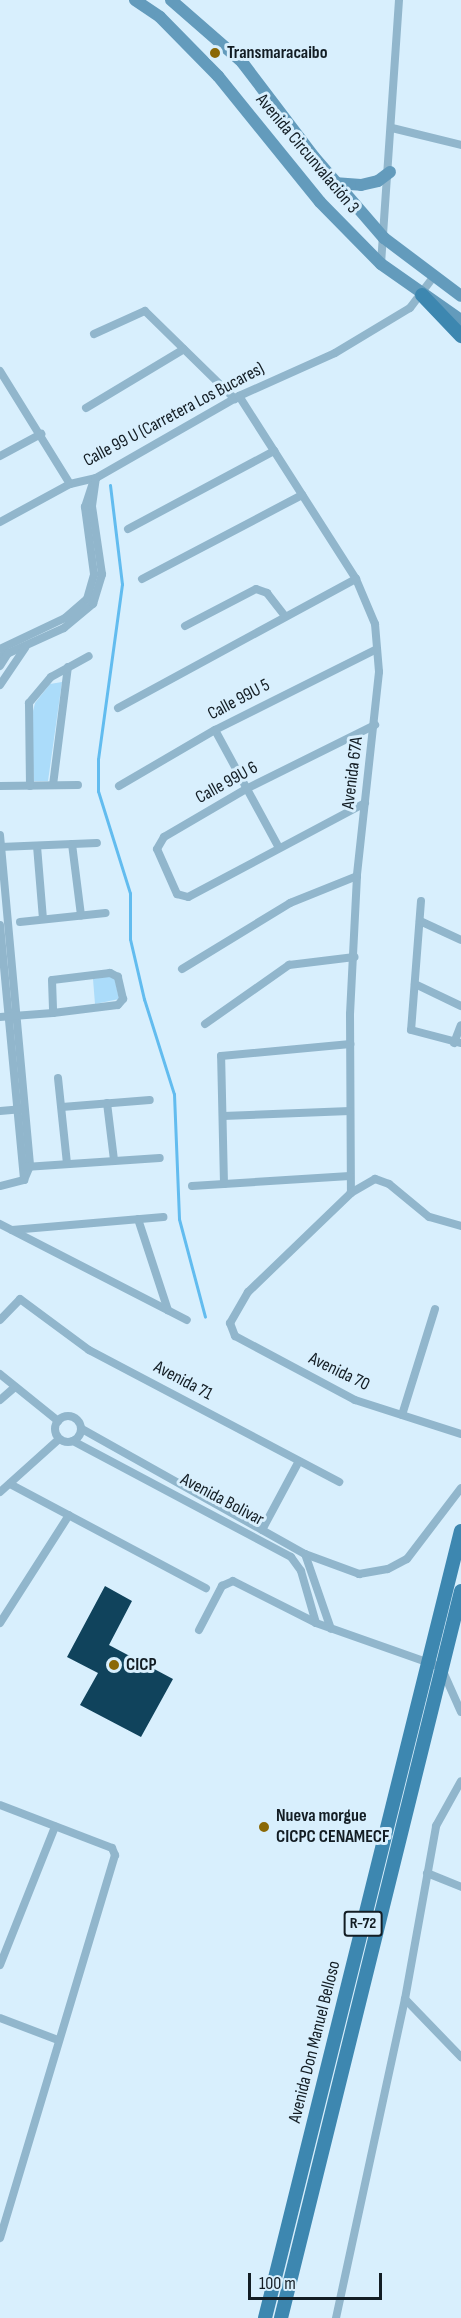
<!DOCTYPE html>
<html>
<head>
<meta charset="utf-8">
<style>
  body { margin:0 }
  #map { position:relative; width:461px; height:2318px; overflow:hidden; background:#d8effd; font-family:"Sofia Sans Condensed",sans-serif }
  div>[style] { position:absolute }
  .green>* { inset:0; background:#abdcfa }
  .stream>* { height:3px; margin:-1.5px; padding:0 1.5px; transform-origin:1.5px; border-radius:1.5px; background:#62bcef }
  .building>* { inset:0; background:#10435c }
  .street>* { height:8px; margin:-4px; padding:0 4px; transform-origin:4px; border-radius:4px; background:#91b6cc }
  .street>.ring { margin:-4px; padding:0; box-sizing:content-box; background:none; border:8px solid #91b6cc; border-radius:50% }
  .secondary>* { height:12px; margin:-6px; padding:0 6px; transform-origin:6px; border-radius:6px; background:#639bbc }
  .primary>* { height:14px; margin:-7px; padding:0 7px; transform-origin:7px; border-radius:7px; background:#3d87b0 }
  .dots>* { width:16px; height:16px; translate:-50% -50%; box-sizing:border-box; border:3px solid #d8effd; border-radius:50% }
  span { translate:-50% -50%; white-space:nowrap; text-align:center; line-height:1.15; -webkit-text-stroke:6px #d8effd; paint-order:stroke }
  .shield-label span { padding:2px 4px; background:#d8effd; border:2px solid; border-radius:4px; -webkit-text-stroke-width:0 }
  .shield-label { font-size:16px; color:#131d24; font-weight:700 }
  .poi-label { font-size:18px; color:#131d24; font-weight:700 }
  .left { translate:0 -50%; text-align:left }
  .street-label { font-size:18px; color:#131d24 }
  .scale { position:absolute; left:248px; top:2273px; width:134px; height:27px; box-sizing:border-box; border:3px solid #131d24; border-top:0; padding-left:8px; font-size:18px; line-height:21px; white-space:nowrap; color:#131d24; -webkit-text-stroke:4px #d8effd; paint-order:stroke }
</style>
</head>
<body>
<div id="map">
  <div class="green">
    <div style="clip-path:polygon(62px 682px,48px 781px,34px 781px,30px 723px,35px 703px,50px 684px)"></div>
    <div style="clip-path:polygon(114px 975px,119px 999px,95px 1004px,93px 979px)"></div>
  </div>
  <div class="stream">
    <div style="left:110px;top:485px;width:100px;rotate:83.1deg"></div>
    <div style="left:122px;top:584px;width:177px;rotate:97.8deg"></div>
    <div style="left:98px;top:759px;width:32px;rotate:90deg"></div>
    <div style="left:98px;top:791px;width:107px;rotate:72.6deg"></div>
    <div style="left:130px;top:893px;width:46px;rotate:90deg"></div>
    <div style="left:130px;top:939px;width:62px;rotate:76.9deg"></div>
    <div style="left:144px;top:999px;width:100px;rotate:72.5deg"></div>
    <div style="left:174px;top:1094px;width:125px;rotate:87.7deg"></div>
    <div style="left:179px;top:1219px;width:101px;rotate:75.1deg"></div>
  </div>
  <div class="building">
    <div style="clip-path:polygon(105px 1586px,132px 1601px,109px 1645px,173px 1679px,141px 1737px,80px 1705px,98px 1673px,67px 1657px)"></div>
  </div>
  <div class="street">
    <div style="left:392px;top:128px;width:71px;rotate:13.8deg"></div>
    <div style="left:381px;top:264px;width:265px;rotate:-86.1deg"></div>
    <div style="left:94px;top:334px;width:56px;rotate:-24.3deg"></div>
    <div style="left:145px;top:311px;width:126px;rotate:44.4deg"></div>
    <div style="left:0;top:371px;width:133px;rotate:58.2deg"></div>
    <div style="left:239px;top:396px;width:217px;rotate:57.4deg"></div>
    <div style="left:356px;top:579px;width:49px;rotate:67.1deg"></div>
    <div style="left:375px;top:624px;width:48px;rotate:85.2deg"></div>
    <div style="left:379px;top:672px;width:205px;rotate:96.2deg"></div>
    <div style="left:357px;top:876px;width:138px;rotate:92.9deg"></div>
    <div style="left:350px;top:1014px;width:179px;rotate:89.7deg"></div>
    <div style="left:86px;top:408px;width:114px;rotate:-31deg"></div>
    <div style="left:0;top:456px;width:47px;rotate:-28.2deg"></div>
    <div style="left:0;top:522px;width:80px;rotate:-28.5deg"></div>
    <div style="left:70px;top:484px;width:27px;rotate:-13deg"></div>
    <div style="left:96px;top:478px;width:165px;rotate:-29.8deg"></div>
    <div style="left:239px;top:396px;width:105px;rotate:-24.1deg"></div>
    <div style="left:335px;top:353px;width:87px;rotate:-31deg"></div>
    <div style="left:410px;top:308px;width:38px;rotate:-53deg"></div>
    <div style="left:128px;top:529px;width:166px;rotate:-28.1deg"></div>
    <div style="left:142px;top:579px;width:181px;rotate:-27.7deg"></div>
    <div style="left:185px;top:626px;width:80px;rotate:-27.5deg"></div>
    <div style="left:256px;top:589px;width:12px;rotate:20deg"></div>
    <div style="left:267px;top:593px;width:29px;rotate:52deg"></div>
    <div style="left:0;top:649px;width:72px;rotate:-25.5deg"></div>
    <div style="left:65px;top:618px;width:29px;rotate:-41deg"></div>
    <div style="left:87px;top:599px;width:26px;rotate:-74deg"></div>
    <div style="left:94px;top:574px;width:68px;rotate:-97.7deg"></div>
    <div style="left:85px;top:507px;width:23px;rotate:-72deg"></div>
    <div style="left:0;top:657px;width:70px;rotate:-24.4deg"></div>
    <div style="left:64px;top:628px;width:38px;rotate:-40deg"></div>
    <div style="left:93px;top:604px;width:31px;rotate:-73deg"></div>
    <div style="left:102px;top:574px;width:69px;rotate:-98.4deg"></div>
    <div style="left:92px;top:506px;width:28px;rotate:-82deg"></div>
    <div style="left:0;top:666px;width:15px;rotate:-58deg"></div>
    <div style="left:0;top:685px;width:45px;rotate:-56deg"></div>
    <div style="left:118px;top:708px;width:271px;rotate:-28.5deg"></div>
    <div style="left:215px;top:730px;width:134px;rotate:61.5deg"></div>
    <div style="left:53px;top:785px;width:119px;rotate:-82.8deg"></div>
    <div style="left:0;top:786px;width:78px;rotate:-0.7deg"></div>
    <div style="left:30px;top:786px;width:83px;rotate:-90.7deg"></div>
    <div style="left:29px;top:703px;width:34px;rotate:-50deg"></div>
    <div style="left:51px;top:677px;width:43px;rotate:-28.9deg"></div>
    <div style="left:119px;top:786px;width:111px;rotate:-30.3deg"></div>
    <div style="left:215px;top:730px;width:181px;rotate:-26.6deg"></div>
    <div style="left:365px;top:803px;width:200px;rotate:152deg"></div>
    <div style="left:188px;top:897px;width:11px;rotate:-165deg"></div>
    <div style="left:177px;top:894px;width:49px;rotate:-114deg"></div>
    <div style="left:157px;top:849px;width:14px;rotate:-60deg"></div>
    <div style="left:164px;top:837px;width:97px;rotate:-30.3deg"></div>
    <div style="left:248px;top:788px;width:142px;rotate:-26.4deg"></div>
    <div style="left:0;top:835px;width:332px;rotate:84.8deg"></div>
    <div style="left:30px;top:1166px;width:15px;rotate:113deg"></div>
    <div style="left:72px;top:844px;width:72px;rotate:82.8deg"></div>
    <div style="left:37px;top:846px;width:73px;rotate:85.3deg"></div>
    <div style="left:0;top:847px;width:97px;rotate:-2.4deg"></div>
    <div style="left:421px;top:901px;width:129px;rotate:94.4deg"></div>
    <div style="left:411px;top:1030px;width:52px;rotate:14.6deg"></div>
    <div style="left:420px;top:921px;width:45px;rotate:24.9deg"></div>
    <div style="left:20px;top:922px;width:86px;rotate:-6deg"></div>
    <div style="left:0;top:925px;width:256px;rotate:84.6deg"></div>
    <div style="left:182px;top:969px;width:127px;rotate:-31.4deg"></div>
    <div style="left:290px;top:903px;width:72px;rotate:-21.9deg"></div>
    <div style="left:415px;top:984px;width:51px;rotate:25.6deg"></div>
    <div style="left:0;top:1017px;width:53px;rotate:-4.3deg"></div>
    <div style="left:53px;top:1013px;width:65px;rotate:-7deg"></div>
    <div style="left:118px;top:1005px;width:8px;rotate:-50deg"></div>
    <div style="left:123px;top:999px;width:23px;rotate:-103deg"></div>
    <div style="left:118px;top:977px;width:9px;rotate:-153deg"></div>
    <div style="left:110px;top:973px;width:58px;rotate:173.1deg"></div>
    <div style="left:52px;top:980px;width:33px;rotate:88deg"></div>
    <div style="left:205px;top:1024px;width:103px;rotate:-35.1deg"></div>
    <div style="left:289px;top:965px;width:66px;rotate:-6.9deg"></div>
    <div style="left:454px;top:1043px;width:19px;rotate:-69deg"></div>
    <div style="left:58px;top:1078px;width:86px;rotate:84deg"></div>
    <div style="left:107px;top:1103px;width:57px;rotate:83deg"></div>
    <div style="left:62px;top:1107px;width:88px;rotate:-4.5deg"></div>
    <div style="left:0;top:1111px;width:23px;rotate:-5deg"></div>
    <div style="left:223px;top:1116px;width:127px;rotate:-2.3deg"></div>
    <div style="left:25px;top:1167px;width:135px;rotate:-3.8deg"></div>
    <div style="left:224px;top:1184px;width:128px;rotate:-91.3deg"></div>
    <div style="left:221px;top:1056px;width:130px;rotate:-5.3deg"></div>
    <div style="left:0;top:1186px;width:25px;rotate:-14deg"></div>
    <div style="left:192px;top:1186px;width:158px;rotate:-3.6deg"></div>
    <div style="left:138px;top:1219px;width:96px;rotate:71.8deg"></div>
    <div style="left:0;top:1224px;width:210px;rotate:27.2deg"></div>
    <div style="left:461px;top:1226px;width:33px;rotate:-164deg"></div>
    <div style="left:429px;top:1217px;width:52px;rotate:-140.5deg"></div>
    <div style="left:389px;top:1184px;width:15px;rotate:-160deg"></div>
    <div style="left:375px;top:1179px;width:28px;rotate:150deg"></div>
    <div style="left:351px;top:1193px;width:143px;rotate:136.1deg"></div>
    <div style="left:248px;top:1292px;width:36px;rotate:120deg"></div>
    <div style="left:230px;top:1323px;width:14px;rotate:69deg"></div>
    <div style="left:235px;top:1336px;width:136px;rotate:28.1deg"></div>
    <div style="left:355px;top:1400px;width:111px;rotate:17.8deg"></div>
    <div style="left:12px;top:1230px;width:152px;rotate:-4.9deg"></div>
    <div style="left:0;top:1320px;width:29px;rotate:-46deg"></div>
    <div style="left:20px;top:1299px;width:86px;rotate:36.5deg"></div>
    <div style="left:89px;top:1350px;width:283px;rotate:27.8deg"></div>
    <div style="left:0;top:1374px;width:75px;rotate:39deg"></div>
    <div style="left:0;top:1400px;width:20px;rotate:-41deg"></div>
    <div style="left:402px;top:1415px;width:111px;rotate:-72.7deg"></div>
    <div class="ring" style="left:55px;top:1416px;width:18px;height:18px"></div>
    <div style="left:82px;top:1429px;width:256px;rotate:29.3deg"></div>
    <div style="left:305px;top:1554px;width:58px;rotate:20.3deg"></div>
    <div style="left:359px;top:1574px;width:29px;rotate:-10deg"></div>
    <div style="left:388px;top:1569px;width:21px;rotate:-28deg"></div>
    <div style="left:407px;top:1559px;width:89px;rotate:-52.7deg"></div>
    <div style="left:73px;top:1441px;width:247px;rotate:28deg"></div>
    <div style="left:291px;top:1557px;width:17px;rotate:54deg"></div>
    <div style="left:301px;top:1571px;width:54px;rotate:73.9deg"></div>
    <div style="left:10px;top:1484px;width:222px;rotate:28deg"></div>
    <div style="left:0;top:1492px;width:79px;rotate:-41.9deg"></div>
    <div style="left:262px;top:1530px;width:78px;rotate:-61.8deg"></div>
    <div style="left:305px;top:1554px;width:79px;rotate:70.9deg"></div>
    <div style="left:0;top:1623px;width:128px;rotate:-57.4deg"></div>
    <div style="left:199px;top:1630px;width:50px;rotate:-62.4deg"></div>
    <div style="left:222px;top:1586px;width:12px;rotate:-24deg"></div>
    <div style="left:233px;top:1581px;width:93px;rotate:26.8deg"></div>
    <div style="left:316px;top:1623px;width:133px;rotate:19.4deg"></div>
    <div style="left:441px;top:1667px;width:49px;rotate:66deg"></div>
    <div style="left:0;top:1805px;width:120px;rotate:21deg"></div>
    <div style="left:112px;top:1848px;width:8px;rotate:67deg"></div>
    <div style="left:115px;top:1855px;width:400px;rotate:106.7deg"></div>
    <div style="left:427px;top:1873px;width:37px;rotate:22deg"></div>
    <div style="left:0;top:1965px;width:149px;rotate:-68.3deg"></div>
    <div style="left:405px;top:1999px;width:81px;rotate:46deg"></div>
    <div style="left:0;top:2018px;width:62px;rotate:20.8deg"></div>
    <div style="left:336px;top:2318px;width:326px;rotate:-77.8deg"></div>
    <div style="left:405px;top:1999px;width:176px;rotate:-79.8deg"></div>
    <div style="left:436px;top:1826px;width:51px;rotate:-60.9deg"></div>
  </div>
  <div class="secondary">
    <div style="left:135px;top:0;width:30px;rotate:34deg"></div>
    <div style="left:160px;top:17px;width:83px;rotate:45.5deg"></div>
    <div style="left:218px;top:76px;width:162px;rotate:51deg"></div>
    <div style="left:320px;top:202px;width:87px;rotate:45.5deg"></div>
    <div style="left:381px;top:264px;width:98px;rotate:35deg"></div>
    <div style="left:171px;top:0;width:94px;rotate:41.1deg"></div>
    <div style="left:242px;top:62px;width:119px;rotate:52.8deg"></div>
    <div style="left:314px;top:157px;width:107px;rotate:49.2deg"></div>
    <div style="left:384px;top:238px;width:96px;rotate:37deg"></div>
    <div style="left:334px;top:183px;width:27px;rotate:4deg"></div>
    <div style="left:361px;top:185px;width:17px;rotate:-13deg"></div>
    <div style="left:378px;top:181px;width:15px;rotate:-37deg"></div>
  </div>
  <div class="primary">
    <div style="left:422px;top:295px;width:57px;rotate:46.4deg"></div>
    <div style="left:265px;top:2318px;width:811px;rotate:-76.02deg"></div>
    <div style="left:281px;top:2318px;width:749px;rotate:-76.09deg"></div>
  </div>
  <div class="dots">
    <div style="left:215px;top:53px;background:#8a6806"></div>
    <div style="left:114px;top:1665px;background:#8a6806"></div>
    <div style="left:264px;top:1827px;background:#8a6806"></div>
  </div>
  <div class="shield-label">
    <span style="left:363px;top:1924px">R-72</span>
  </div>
  <div class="poi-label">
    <span class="left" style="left:227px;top:53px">Transmaracaibo</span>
    <span class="left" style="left:126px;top:1665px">CICP</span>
    <span class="left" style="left:276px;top:1827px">Nueva morgue<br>CICPC CENAMECF</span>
  </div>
  <div class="street-label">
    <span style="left:307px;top:154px;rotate:50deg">Avenida Circunvalación 3</span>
    <span style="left:174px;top:415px;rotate:-28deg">Calle 99 U (Carretera Los Bucares)</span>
    <span style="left:239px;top:700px;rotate:-28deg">Calle 99U 5</span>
    <span style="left:353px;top:773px;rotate:-83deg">Avenida 67A</span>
    <span style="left:227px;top:783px;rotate:-29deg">Calle 99U 6</span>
    <span style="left:339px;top:1372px;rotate:26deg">Avenida 70</span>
    <span style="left:183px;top:1381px;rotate:28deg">Avenida 71</span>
    <span style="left:222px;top:1500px;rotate:28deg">Avenida Bolivar</span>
    <span style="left:315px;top:2042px;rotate:-76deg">Avenida Don Manuel Belloso</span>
  </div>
  <div class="scale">100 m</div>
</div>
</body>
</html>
